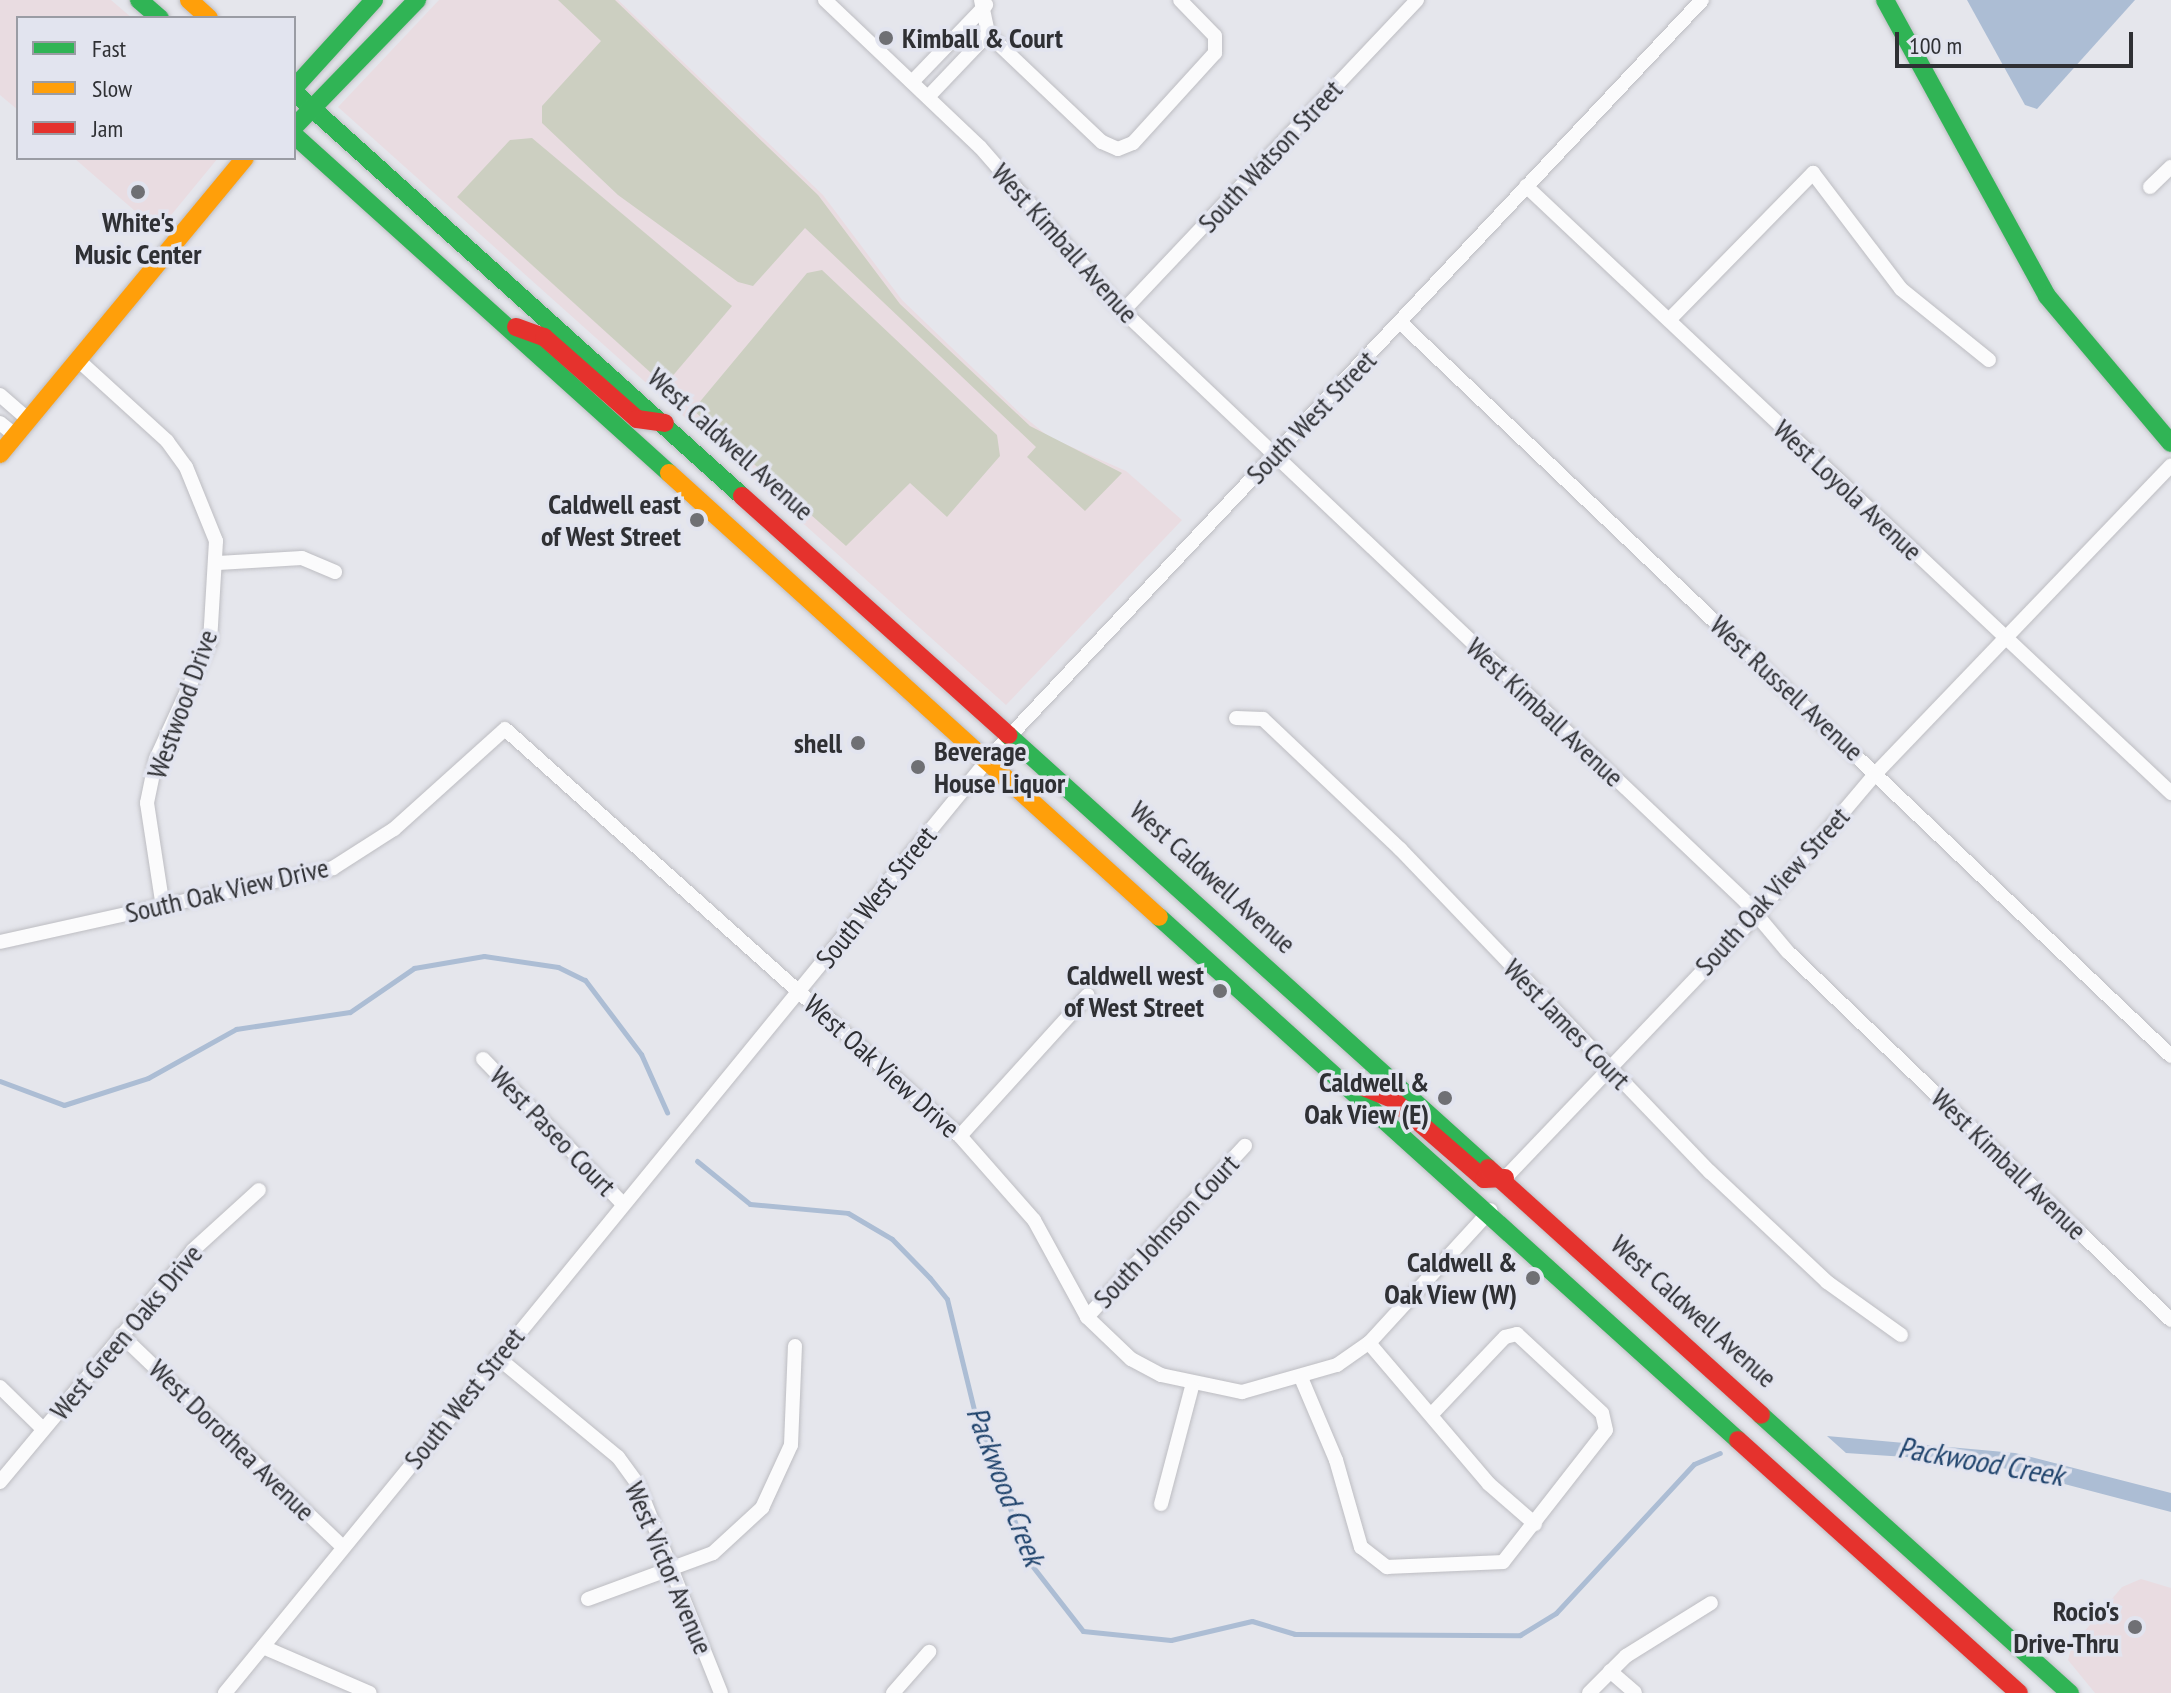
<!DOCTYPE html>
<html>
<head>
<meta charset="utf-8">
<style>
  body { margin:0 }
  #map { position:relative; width:2171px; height:1693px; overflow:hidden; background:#e5e6ec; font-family:"PT Sans Narrow",sans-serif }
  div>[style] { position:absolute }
  .commercial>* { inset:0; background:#e9dce1 }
  .green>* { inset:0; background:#cccfc1 }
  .water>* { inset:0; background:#acbdd4 }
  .stream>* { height:5px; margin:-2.5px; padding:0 2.5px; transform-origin:2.5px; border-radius:2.5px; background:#acbdd4 }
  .roads { filter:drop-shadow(0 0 2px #bdbdc2) drop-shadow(0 0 2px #bdbdc2) }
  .street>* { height:14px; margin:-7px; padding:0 7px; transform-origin:7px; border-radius:7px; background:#fbfbfc }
  .fast>* { height:18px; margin:-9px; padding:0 9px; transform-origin:9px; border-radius:9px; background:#30b455 }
  .slow>* { height:18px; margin:-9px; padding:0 9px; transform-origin:9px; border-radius:9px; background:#ff9f0a }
  .jam>* { height:18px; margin:-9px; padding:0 9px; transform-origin:9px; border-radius:9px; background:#e5322d }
  .dots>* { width:22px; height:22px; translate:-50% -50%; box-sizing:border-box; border:4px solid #e2e4ef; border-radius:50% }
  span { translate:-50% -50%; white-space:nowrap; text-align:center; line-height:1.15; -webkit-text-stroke:7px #e2e4ef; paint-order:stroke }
  .poi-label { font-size:28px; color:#2f3034; font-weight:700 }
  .left { translate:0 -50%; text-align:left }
  .right { translate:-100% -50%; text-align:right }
  .street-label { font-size:28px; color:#2f3034 }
  .water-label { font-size:30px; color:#1f436c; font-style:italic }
  .legend { position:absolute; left:16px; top:16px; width:280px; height:144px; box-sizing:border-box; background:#e2e4ef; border:2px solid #9a9ca4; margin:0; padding:10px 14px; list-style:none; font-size:24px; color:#2f3034 }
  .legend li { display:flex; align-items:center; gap:16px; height:40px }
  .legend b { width:40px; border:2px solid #9a9ca4 }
  .scale { position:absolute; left:1895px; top:32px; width:238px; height:36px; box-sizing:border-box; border:4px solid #2f3034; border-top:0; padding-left:10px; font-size:24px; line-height:28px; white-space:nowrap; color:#2f3034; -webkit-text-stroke:6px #e2e4ef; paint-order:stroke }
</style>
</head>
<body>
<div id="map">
  <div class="commercial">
    <div style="clip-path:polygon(0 0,111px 0,132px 18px,18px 18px,18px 110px,0 95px)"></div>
    <div style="clip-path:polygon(439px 0,618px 0,823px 195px,902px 300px,1022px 415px,1049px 437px,1126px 471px,1182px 520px,1006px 705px,338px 107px)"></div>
    <div style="clip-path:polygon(74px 158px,218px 158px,158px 231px)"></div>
    <div style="clip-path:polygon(2141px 1579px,2171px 1588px,2171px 1693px,2095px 1693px,2068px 1660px,2072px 1646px,2122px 1587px)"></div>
  </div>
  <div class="green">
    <div style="clip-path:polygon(558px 0,615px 0,818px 195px,900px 304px,1030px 426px,1122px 473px,1085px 511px,1027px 457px,1036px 447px,805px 228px,753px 286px,738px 282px,618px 195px,542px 123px,542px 106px,601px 41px)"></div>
    <div style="clip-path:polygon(532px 138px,732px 306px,670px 379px,661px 382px,457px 197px,510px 140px)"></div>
    <div style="clip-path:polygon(822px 270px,997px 435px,1000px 456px,947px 517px,910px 483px,846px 546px,693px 410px,807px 273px)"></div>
  </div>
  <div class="water">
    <div style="clip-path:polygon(1967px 0,2135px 0,2037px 109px,2025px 105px)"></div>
    <div style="clip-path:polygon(1827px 1436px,2015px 1453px,2171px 1493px,2171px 1512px,1980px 1462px,1846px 1453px)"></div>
  </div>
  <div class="stream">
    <div style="left:0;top:1081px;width:68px;rotate:20.6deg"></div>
    <div style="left:64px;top:1105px;width:88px;rotate:-17.8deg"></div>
    <div style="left:148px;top:1078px;width:101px;rotate:-29.1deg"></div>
    <div style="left:236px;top:1029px;width:115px;rotate:-8.5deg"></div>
    <div style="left:350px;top:1012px;width:78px;rotate:-34.5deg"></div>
    <div style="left:414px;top:968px;width:71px;rotate:-9.7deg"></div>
    <div style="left:484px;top:956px;width:75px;rotate:8.5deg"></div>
    <div style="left:558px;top:967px;width:30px;rotate:26deg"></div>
    <div style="left:585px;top:980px;width:93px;rotate:52.9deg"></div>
    <div style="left:641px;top:1054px;width:64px;rotate:65.9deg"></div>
    <div style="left:697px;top:1161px;width:68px;rotate:39.1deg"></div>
    <div style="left:750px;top:1204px;width:98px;rotate:5.2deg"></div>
    <div style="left:848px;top:1213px;width:51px;rotate:30.6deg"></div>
    <div style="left:892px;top:1239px;width:54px;rotate:45.7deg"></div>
    <div style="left:930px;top:1278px;width:27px;rotate:51deg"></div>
    <div style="left:947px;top:1299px;width:114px;rotate:76.3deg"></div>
    <div style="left:974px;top:1410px;width:163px;rotate:69.9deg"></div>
    <div style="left:1030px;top:1563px;width:86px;rotate:52.1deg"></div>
    <div style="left:1083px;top:1631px;width:88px;rotate:5.8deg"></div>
    <div style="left:1171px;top:1640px;width:83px;rotate:-13.2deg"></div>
    <div style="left:1252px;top:1621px;width:45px;rotate:16.8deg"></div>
    <div style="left:1295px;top:1634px;width:225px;rotate:0.3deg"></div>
    <div style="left:1520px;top:1635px;width:42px;rotate:-31.4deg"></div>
    <div style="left:1556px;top:1613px;width:203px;rotate:-47.2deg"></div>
    <div style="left:1694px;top:1464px;width:28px;rotate:-23deg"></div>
  </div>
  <div class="roads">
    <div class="street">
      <div style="left:825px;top:0;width:214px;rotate:43.5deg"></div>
      <div style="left:980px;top:147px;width:218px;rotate:48.9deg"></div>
      <div style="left:1123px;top:311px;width:859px;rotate:43.49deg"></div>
      <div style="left:1746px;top:902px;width:65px;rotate:50deg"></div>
      <div style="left:1788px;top:952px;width:531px;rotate:43.86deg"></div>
      <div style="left:981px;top:0;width:35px;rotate:78deg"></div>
      <div style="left:988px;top:34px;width:157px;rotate:43.5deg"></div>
      <div style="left:1102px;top:142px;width:17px;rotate:24deg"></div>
      <div style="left:1118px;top:149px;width:16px;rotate:-22deg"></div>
      <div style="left:1133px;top:143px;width:122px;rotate:-47.7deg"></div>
      <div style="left:1215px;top:53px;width:17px;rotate:-90deg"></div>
      <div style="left:1215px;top:36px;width:50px;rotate:-134.2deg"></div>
      <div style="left:912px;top:82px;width:107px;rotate:-46.1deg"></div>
      <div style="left:928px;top:97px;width:87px;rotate:-46.4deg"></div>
      <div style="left:1526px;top:186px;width:886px;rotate:43.26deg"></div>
      <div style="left:2150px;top:187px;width:29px;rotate:-44deg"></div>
      <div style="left:1123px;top:311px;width:428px;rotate:-46.6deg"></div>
      <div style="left:1669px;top:320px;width:206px;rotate:-45.6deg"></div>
      <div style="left:1813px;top:173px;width:146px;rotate:52.8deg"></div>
      <div style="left:1901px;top:289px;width:113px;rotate:38.9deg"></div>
      <div style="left:1401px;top:323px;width:1063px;rotate:43.59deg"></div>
      <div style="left:77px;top:359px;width:122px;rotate:42.3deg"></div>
      <div style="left:167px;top:441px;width:32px;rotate:54deg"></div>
      <div style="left:186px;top:467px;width:80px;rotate:67.9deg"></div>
      <div style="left:216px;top:541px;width:100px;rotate:93.4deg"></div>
      <div style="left:210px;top:641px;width:130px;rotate:114.6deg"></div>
      <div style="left:156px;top:759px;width:45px;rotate:101.6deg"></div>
      <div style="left:147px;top:803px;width:105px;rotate:81.3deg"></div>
      <div style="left:0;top:395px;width:37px;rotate:41deg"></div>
      <div style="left:0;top:423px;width:19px;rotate:39deg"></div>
      <div style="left:218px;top:563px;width:84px;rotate:-3.4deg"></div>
      <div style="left:302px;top:558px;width:36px;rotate:23deg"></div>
      <div style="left:1236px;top:718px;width:27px;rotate:2deg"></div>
      <div style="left:1263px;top:719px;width:189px;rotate:43.5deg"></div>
      <div style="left:1400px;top:849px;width:448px;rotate:46.2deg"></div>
      <div style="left:1710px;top:1172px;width:161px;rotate:43.2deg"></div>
      <div style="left:1827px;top:1282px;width:91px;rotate:35.6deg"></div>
      <div style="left:0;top:942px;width:341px;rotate:-12.5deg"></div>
      <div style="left:333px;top:868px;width:72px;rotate:-32.6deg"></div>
      <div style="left:394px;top:829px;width:149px;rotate:-42deg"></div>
      <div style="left:505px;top:729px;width:610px;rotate:41.81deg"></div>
      <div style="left:960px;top:1136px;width:112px;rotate:48.6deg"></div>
      <div style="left:1034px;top:1220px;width:111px;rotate:61.3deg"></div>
      <div style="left:1087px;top:1317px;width:61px;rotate:43.7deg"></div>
      <div style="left:1131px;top:1359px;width:34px;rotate:28deg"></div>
      <div style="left:1161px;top:1375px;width:83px;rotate:11.9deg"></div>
      <div style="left:1242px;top:1392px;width:99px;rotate:-15.9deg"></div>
      <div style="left:1337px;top:1365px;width:39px;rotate:-35deg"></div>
      <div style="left:1369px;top:1343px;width:180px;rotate:-47.5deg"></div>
      <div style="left:483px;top:1059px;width:202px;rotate:46deg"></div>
      <div style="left:960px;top:1136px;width:190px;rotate:-47.8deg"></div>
      <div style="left:1505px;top:1178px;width:365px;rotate:-46.3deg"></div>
      <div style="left:1757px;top:914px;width:185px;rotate:-49.8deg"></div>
      <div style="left:1876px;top:773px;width:426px;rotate:-46.2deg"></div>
      <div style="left:1087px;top:1317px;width:233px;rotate:-47.3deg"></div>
      <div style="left:121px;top:1335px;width:306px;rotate:43.7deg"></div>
      <div style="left:1369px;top:1343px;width:185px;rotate:49.6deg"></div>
      <div style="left:1489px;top:1484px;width:61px;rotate:41deg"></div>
      <div style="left:497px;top:1357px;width:157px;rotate:39.6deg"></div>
      <div style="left:618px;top:1457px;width:32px;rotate:54deg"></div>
      <div style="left:637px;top:1483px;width:226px;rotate:68.2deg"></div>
      <div style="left:1302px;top:1380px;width:87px;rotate:67deg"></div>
      <div style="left:1336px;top:1460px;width:91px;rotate:74deg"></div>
      <div style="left:1361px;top:1547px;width:33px;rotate:38deg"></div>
      <div style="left:1387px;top:1567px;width:116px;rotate:-2.5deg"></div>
      <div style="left:1503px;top:1562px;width:167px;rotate:-52deg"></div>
      <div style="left:1606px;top:1430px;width:17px;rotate:-103deg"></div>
      <div style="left:1602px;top:1413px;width:116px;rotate:-137.1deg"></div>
      <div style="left:1517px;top:1334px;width:12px;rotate:166deg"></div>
      <div style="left:1505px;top:1337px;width:106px;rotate:133.5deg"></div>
      <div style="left:0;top:1387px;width:60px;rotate:44.3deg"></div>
      <div style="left:0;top:1482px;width:302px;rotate:-50.2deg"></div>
      <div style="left:193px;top:1250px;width:89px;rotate:-42.3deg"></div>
      <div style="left:1161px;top:1504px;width:121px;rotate:-75.2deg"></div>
      <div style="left:588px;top:1599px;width:133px;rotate:-20.2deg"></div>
      <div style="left:713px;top:1553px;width:67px;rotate:-42.6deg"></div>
      <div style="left:762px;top:1508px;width:69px;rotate:-65.3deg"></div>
      <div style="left:791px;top:1445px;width:99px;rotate:-87.7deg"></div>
      <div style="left:263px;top:1647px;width:116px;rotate:23.3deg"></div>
      <div style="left:1610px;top:1671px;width:33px;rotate:41deg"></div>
      <div style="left:225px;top:1693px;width:1209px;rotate:-50.74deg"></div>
      <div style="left:990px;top:757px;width:1039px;rotate:-46.75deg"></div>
      <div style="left:893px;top:1693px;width:55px;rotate:-48.7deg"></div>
      <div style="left:1589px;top:1693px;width:52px;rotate:-45deg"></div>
      <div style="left:1626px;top:1656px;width:100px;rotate:-31.9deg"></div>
    </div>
    <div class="fast">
      <div style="left:139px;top:0;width:28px;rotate:41deg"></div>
      <div style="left:1885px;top:0;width:337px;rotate:61.3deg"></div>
      <div style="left:2047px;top:296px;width:192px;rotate:49.9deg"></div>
      <div style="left:294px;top:88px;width:119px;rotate:-47.7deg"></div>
      <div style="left:294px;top:92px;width:603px;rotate:42.04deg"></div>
      <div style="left:294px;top:127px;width:177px;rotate:-45.9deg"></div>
      <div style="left:294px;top:135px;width:505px;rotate:42.03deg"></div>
      <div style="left:1008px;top:735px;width:646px;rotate:42.05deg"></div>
      <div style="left:1159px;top:917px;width:780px;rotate:42.09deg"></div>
      <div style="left:1761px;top:1415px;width:416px;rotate:42deg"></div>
    </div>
    <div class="slow">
      <div style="left:189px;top:0;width:27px;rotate:42deg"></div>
      <div style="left:0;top:454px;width:384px;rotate:-50.4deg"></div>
      <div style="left:669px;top:473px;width:661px;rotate:42.18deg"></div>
    </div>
    <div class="jam">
      <div style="left:516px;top:327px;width:30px;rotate:20deg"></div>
      <div style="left:544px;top:337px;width:124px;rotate:41.4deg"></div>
      <div style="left:637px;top:419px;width:28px;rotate:8deg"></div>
      <div style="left:742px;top:496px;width:358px;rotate:41.9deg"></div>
      <div style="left:1363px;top:1087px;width:31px;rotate:22deg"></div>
      <div style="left:1392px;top:1099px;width:122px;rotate:41deg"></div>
      <div style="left:1484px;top:1179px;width:21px;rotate:-3deg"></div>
      <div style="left:1488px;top:1168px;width:368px;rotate:42.1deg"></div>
      <div style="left:1738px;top:1440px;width:378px;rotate:42deg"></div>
    </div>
  </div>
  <div class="dots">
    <div style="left:886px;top:38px;background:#6f7074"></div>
    <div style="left:138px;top:192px;background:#6f7074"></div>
    <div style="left:697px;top:520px;background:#6f7074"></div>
    <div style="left:858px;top:743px;background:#6f7074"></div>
    <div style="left:918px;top:767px;background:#6f7074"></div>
    <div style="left:1220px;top:991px;background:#6f7074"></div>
    <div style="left:1445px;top:1098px;background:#6f7074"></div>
    <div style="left:1533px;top:1278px;background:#6f7074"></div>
    <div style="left:2135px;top:1627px;background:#6f7074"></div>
  </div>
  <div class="poi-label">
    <span class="left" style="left:902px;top:38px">Kimball &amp; Court</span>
    <span style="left:138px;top:238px">White's<br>Music Center</span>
    <span class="right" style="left:681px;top:520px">Caldwell east<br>of West Street</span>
    <span class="right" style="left:842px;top:743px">shell</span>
    <span class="left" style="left:934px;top:767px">Beverage<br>House Liquor</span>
    <span class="right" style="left:1204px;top:991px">Caldwell west<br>of West Street</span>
    <span class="right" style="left:1429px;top:1098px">Caldwell &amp;<br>Oak View (E)</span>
    <span class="right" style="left:1517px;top:1278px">Caldwell &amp;<br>Oak View (W)</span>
    <span class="right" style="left:2119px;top:1627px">Rocio's<br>Drive-Thru</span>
  </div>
  <div class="street-label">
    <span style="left:1270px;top:156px;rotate:-47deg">South Watson Street</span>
    <span style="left:1065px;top:243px;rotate:48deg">West Kimball Avenue</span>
    <span style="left:1311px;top:417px;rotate:-46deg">South West Street</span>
    <span style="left:731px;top:444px;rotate:42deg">West Caldwell Avenue</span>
    <span style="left:1848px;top:490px;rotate:43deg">West Loyola Avenue</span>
    <span style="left:1787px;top:688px;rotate:43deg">West Russell Avenue</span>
    <span style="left:182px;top:704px;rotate:-70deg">Westwood Drive</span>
    <span style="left:1545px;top:712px;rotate:43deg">West Kimball Avenue</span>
    <span style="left:1213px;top:877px;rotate:42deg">West Caldwell Avenue</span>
    <span style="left:227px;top:890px;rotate:-13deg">South Oak View Drive</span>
    <span style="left:1772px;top:891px;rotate:-48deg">South Oak View Street</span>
    <span style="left:876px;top:897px;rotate:-51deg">South West Street</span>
    <span style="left:1567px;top:1024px;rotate:46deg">West James Court</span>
    <span style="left:882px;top:1066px;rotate:42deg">West Oak View Drive</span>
    <span style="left:553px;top:1131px;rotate:46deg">West Paseo Court</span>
    <span style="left:2009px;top:1164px;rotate:44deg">West Kimball Avenue</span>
    <span style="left:1166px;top:1231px;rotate:-47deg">South Johnson Court</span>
    <span style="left:1694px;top:1311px;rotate:42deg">West Caldwell Avenue</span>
    <span style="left:126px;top:1332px;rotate:-50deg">West Green Oaks Drive</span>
    <span style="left:464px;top:1398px;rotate:-51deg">South West Street</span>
    <span style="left:232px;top:1440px;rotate:44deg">West Dorothea Avenue</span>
    <span style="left:669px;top:1568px;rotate:67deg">West Victor Avenue</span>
  </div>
  <div class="water-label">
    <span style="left:1981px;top:1461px;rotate:10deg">Packwood Creek</span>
    <span style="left:1006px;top:1486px;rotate:69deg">Packwood Creek</span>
  </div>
  <ul class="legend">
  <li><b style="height:10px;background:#30b455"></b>Fast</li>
  <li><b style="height:10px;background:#ff9f0a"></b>Slow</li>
  <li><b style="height:10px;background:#e5322d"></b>Jam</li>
  </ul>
  <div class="scale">100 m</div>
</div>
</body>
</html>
